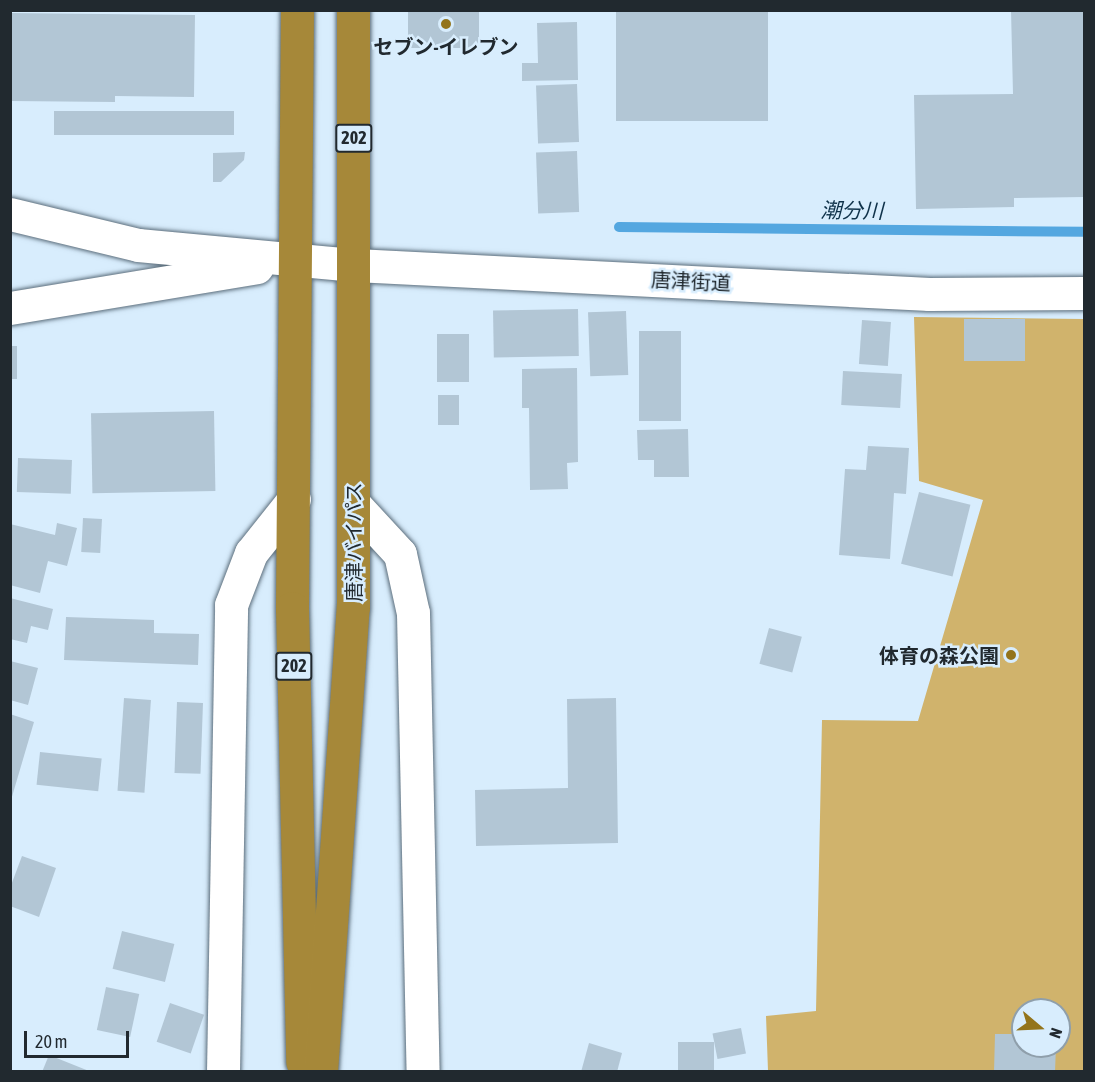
<!DOCTYPE html>
<html>
<head>
<meta charset="utf-8">
<style>
  body { margin:0 }
  #map { position:relative; width:1095px; height:1082px; overflow:hidden; background:#d8edfd; font-family:"Asap Condensed","Noto Sans JP",sans-serif }
  div>[style] { position:absolute }
  .green>* { inset:0; background:#d0b36c }
  .stream>* { height:10px; margin:-5px; padding:0 5px; transform-origin:5px; border-radius:5px; background:#54a7e0 }
  .building>* { inset:0; background:#b2c6d5; transform-origin:0 0 }
  .roads { filter:drop-shadow(0 0 2px #5c6e7c) drop-shadow(0 0 2px #5c6e7c) }
  .minor>* { height:33px; margin:-16.5px; padding:0 16.5px; transform-origin:16.5px; border-radius:16.5px; background:#fff }
  .highway>* { height:33px; margin:-16.5px; padding:0 16.5px; transform-origin:16.5px; border-radius:16.5px; background:#a68839 }
  .dots>* { width:16px; height:16px; translate:-50% -50%; box-sizing:border-box; border:3px solid #d8edfd; border-radius:50% }
  span { translate:-50% -50%; white-space:nowrap; text-align:center; line-height:1.15; -webkit-text-stroke:5px #d8edfd; paint-order:stroke }
  .shield-label span { padding:2px 4px; background:#d8edfd; border:2px solid; border-radius:4px; -webkit-text-stroke-width:0 }
  .shield-label { font-size:18px; color:#21292f; font-weight:700 }
  .poi-label { font-size:20px; color:#21292f; font-weight:700 }
  .right { translate:-100% -50%; text-align:right }
  .street-label { font-size:20px; color:#21292f }
  .water-label { font-size:21px; color:#0f324a; font-style:italic }
  .frame { position:absolute; inset:0; border:12px solid #21292f; pointer-events:none }
  .north { position:absolute; left:1011px; top:998px; width:60px; height:60px; box-sizing:border-box; background:#d8edfd; border:2px solid #8f9fab; border-radius:50%; rotate:109deg; font-size:16px; font-weight:700; line-height:24px; text-align:center; color:#21292f }
  .north::after { content:''; display:block; margin:auto; width:21px; height:27px; background:#93741b; clip-path:polygon(50% 0,100% 100%,50% 72%,0 100%) }
  .scale { position:absolute; left:24px; top:1031px; width:105px; height:27px; box-sizing:border-box; border:3px solid #21292f; border-top:0; padding-left:8px; font-size:18px; line-height:21px; white-space:nowrap; color:#21292f; -webkit-text-stroke:4px #d8edfd; paint-order:stroke }
</style>
</head>
<body>
<div id="map">
  <div class="green">
    <div style="clip-path:polygon(evenodd,914px 317px,1084px 319px,1084px 1071px,768px 1071px,766px 1016px,816px 1011px,822px 720px,918px 721px,983px 500px,919px 481px,914px 317px,1023px 1010px,1059px 1010px,1059px 1046px,1023px 1046px,1023px 1010px)"></div>
  </div>
  <div class="stream">
    <div style="left:619px;top:227px;width:465px;rotate:0.6deg"></div>
  </div>
  <div class="building">
    <div style="left:408px;top:10px;width:71px;height:38px"></div>
    <div style="left:616px;top:10px;width:152px;height:111px"></div>
    <div style="clip-path:polygon(1011px 10px,1084px 10px,1084px 197px,1014px 198px,1014px 207px,916px 209px,914px 95px,1013px 94px)"></div>
    <div style="clip-path:polygon(10px 13px,195px 15px,194px 97px,115px 96px,115px 102px,10px 101px)"></div>
    <div style="clip-path:polygon(577px 22px,578px 80px,522px 81px,522px 63px,538px 63px,537px 23px)"></div>
    <div style="left:577px;top:84px;width:58px;height:41px;rotate:88deg"></div>
    <div style="left:54px;top:111px;width:180px;height:24px"></div>
    <div style="left:577px;top:151px;width:61px;height:41px;rotate:88deg"></div>
    <div style="clip-path:polygon(245px 152px,244px 160px,221px 182px,213px 182px,213px 153px)"></div>
    <div style="left:578px;top:309px;width:47px;height:85px;rotate:89deg"></div>
    <div style="left:626px;top:311px;width:64px;height:38px;rotate:88deg"></div>
    <div style="left:1025px;top:319px;width:42px;height:61px;rotate:90deg"></div>
    <div style="left:862px;top:320px;width:29px;height:44px;rotate:4deg"></div>
    <div style="left:639px;top:331px;width:42px;height:90px"></div>
    <div style="left:469px;top:334px;width:48px;height:32px;rotate:90deg"></div>
    <div style="left:10px;top:346px;width:7px;height:33px"></div>
    <div style="clip-path:polygon(577px 368px,578px 462px,567px 463px,568px 489px,530px 490px,529px 408px,522px 408px,522px 369px)"></div>
    <div style="left:843px;top:371px;width:59px;height:34px;rotate:3deg"></div>
    <div style="left:438px;top:395px;width:21px;height:30px"></div>
    <div style="left:214px;top:411px;width:80px;height:123px;rotate:89deg"></div>
    <div style="clip-path:polygon(688px 429px,689px 477px,654px 477px,654px 460px,638px 460px,637px 430px)"></div>
    <div style="clip-path:polygon(868px 446px,909px 448px,906px 494px,894px 493px,890px 559px,839px 555px,845px 469px,866px 470px)"></div>
    <div style="left:18px;top:458px;width:54px;height:34px;rotate:2deg"></div>
    <div style="left:919px;top:492px;width:53px;height:74px;rotate:14deg"></div>
    <div style="left:83px;top:518px;width:19px;height:34px;rotate:3deg"></div>
    <div style="clip-path:polygon(57px 523px,77px 528px,67px 566px,48px 561px,40px 593px,10px 585px,10px 524px,55px 535px)"></div>
    <div style="clip-path:polygon(10px 598px,53px 609px,48px 630px,31px 626px,27px 643px,10px 639px)"></div>
    <div style="clip-path:polygon(66px 617px,154px 620px,154px 633px,199px 634px,198px 665px,64px 660px)"></div>
    <div style="left:769px;top:628px;width:34px;height:37px;rotate:15deg"></div>
    <div style="clip-path:polygon(10px 661px,38px 668px,28px 705px,10px 700px)"></div>
    <div style="left:124px;top:698px;width:27px;height:93px;rotate:4deg"></div>
    <div style="clip-path:polygon(616px 698px,618px 843px,476px 846px,475px 790px,568px 788px,567px 699px)"></div>
    <div style="left:177px;top:702px;width:26px;height:71px;rotate:2deg"></div>
    <div style="clip-path:polygon(10px 714px,34px 722px,11px 800px,10px 799px)"></div>
    <div style="left:40px;top:752px;width:62px;height:33px;rotate:6deg"></div>
    <div style="clip-path:polygon(22px 856px,56px 868px,39px 917px,10px 906px,10px 888px)"></div>
    <div style="left:122px;top:931px;width:54px;height:39px;rotate:14deg"></div>
    <div style="left:106px;top:987px;width:34px;height:44px;rotate:12deg"></div>
    <div style="left:170px;top:1003px;width:36px;height:41px;rotate:19deg"></div>
    <div style="left:741px;top:1028px;width:26px;height:29px;rotate:79deg"></div>
    <div style="clip-path:polygon(995px 1034px,1023px 1034px,1023px 1046px,1056px 1046px,1055px 1072px,994px 1072px)"></div>
    <div style="left:714px;top:1042px;width:30px;height:36px;rotate:90deg"></div>
    <div style="clip-path:polygon(589px 1043px,622px 1053px,617px 1072px,581px 1072px)"></div>
    <div style="clip-path:polygon(49px 1055px,89px 1071px,89px 1072px,42px 1072px)"></div>
  </div>
  <div class="roads">
    <div class="minor">
      <div style="left:10px;top:214px;width:132px;rotate:13.6deg"></div>
      <div style="left:138px;top:245px;width:218px;rotate:5.3deg"></div>
      <div style="left:355px;top:265px;width:575px;rotate:2.89deg"></div>
      <div style="left:929px;top:294px;width:155px;rotate:-0.4deg"></div>
      <div style="left:10px;top:308px;width:250px;rotate:-9.4deg"></div>
      <div style="left:353px;top:503px;width:69px;rotate:47.3deg"></div>
      <div style="left:400px;top:554px;width:60px;rotate:77.6deg"></div>
      <div style="left:413px;top:613px;width:459px;rotate:88.8deg"></div>
      <div style="left:223px;top:1072px;width:467px;rotate:-89deg"></div>
      <div style="left:231px;top:605px;width:56px;rotate:-69deg"></div>
      <div style="left:251px;top:553px;width:69px;rotate:-51.5deg"></div>
    </div>
    <div class="highway">
      <div style="left:297px;top:10px;width:598px;rotate:90.48deg"></div>
      <div style="left:292px;top:608px;width:454px;rotate:88.7deg"></div>
      <div style="left:321px;top:1072px;width:466px;rotate:-86.1deg"></div>
      <div style="left:353px;top:607px;width:597px;rotate:-90deg"></div>
    </div>
  </div>
  <div class="dots">
    <div style="left:446px;top:24px;background:#93741b"></div>
    <div style="left:1011px;top:655px;background:#93741b"></div>
  </div>
  <div class="shield-label">
    <span style="left:354px;top:138px">202</span>
    <span style="left:294px;top:666px">202</span>
  </div>
  <div class="poi-label">
    <span style="left:446px;top:46px">セブン-イレブン</span>
    <span class="right" style="left:999px;top:655px">体育の森公園</span>
  </div>
  <div class="street-label">
    <span style="left:691px;top:281px;rotate:3deg">唐津街道</span>
    <span style="left:353px;top:542px;rotate:-90deg">唐津バイパス</span>
  </div>
  <div class="water-label">
    <span style="left:852px;top:210px;rotate:1deg">潮分川</span>
  </div>
  <div class="frame"></div>
  <div class="north">N</div>
  <div class="scale">20 m</div>
</div>
</body>
</html>
